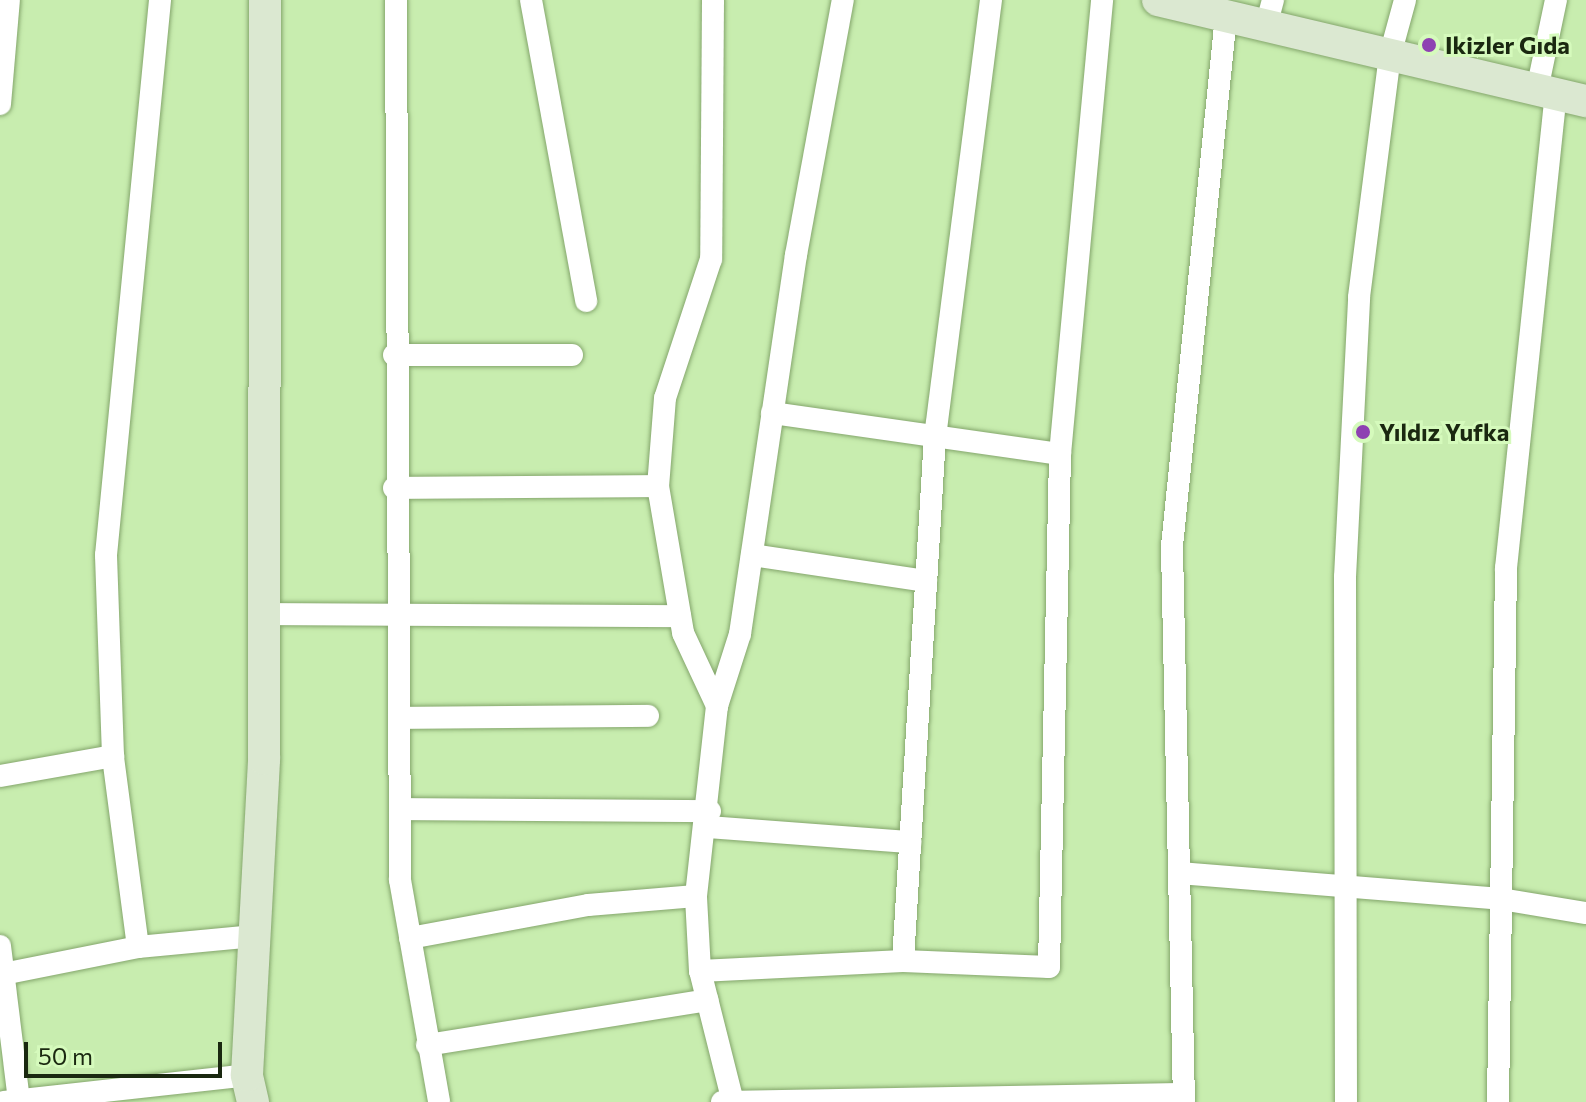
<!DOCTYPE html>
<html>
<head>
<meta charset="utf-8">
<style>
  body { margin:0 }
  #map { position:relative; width:1586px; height:1102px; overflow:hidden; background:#c8edaf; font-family:Commissioner,sans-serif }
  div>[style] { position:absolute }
  .roads { filter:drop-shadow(0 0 2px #84a66c) drop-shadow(0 0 2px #84a66c) }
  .street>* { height:22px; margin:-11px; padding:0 11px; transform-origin:11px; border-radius:11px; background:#fff }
  .secondary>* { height:32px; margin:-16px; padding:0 16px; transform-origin:16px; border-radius:16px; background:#dbe8d1 }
  .dots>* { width:22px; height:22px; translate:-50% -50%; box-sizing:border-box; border:4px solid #d5fabc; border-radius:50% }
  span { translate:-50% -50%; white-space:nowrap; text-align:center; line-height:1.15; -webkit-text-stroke:6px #d5fabc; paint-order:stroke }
  .poi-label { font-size:24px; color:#1a2810; font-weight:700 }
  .left { translate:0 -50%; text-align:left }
  .scale { position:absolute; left:24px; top:1042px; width:198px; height:36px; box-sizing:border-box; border:4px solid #1a2810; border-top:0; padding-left:10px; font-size:24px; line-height:28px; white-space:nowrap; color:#1a2810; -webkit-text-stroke:6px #d5fabc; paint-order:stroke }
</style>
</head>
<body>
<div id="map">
  <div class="roads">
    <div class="street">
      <div style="left:396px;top:0;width:880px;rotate:89.74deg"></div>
      <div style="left:400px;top:880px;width:225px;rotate:80deg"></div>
      <div style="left:531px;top:0;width:306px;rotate:79.6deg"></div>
      <div style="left:713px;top:0;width:259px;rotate:90.4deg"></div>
      <div style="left:711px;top:259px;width:146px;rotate:108.3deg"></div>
      <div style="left:665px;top:398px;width:88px;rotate:94.5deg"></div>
      <div style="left:658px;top:486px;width:149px;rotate:80.3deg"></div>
      <div style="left:683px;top:633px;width:81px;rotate:65deg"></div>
      <div style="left:1266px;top:26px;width:27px;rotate:-75deg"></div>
      <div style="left:1537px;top:90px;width:92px;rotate:-78.1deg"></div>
      <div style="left:0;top:104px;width:104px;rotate:-85.1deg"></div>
      <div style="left:394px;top:355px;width:178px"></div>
      <div style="left:772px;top:413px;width:291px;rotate:8.1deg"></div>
      <div style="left:394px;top:488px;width:264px;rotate:-0.4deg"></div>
      <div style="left:752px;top:555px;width:176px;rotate:8.5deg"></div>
      <div style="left:264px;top:614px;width:416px;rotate:0.3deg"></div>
      <div style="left:399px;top:718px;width:249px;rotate:-0.5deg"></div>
      <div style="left:0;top:776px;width:115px;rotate:-10deg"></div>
      <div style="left:400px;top:809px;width:310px;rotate:0.4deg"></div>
      <div style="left:709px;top:827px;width:202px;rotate:4.3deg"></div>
      <div style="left:1179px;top:873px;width:323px;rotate:4.6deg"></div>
      <div style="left:1501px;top:899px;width:86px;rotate:9.4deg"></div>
      <div style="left:410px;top:938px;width:181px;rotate:-10.5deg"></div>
      <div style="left:588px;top:905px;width:108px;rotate:-4.8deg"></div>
      <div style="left:0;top:946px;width:155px;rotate:83deg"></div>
      <div style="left:138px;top:947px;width:193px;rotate:-97.5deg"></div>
      <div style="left:113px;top:756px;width:201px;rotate:-92deg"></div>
      <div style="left:106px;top:555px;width:558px;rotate:-84.44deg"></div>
      <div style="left:903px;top:961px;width:525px;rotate:-86.51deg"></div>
      <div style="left:935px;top:437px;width:441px;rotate:-82.7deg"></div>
      <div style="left:700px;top:971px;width:203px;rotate:-2.8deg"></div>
      <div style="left:903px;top:961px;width:146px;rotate:2.4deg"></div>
      <div style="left:1049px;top:967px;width:513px;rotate:-88.77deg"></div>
      <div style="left:1060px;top:454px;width:456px;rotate:-84.7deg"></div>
      <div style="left:3px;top:974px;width:138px;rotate:-11.3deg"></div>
      <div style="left:138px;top:947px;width:117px;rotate:-5.4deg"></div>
      <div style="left:427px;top:1045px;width:284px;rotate:-9.1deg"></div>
      <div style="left:4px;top:1102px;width:244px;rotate:-6.3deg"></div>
      <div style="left:722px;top:1102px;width:461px;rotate:-1deg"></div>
      <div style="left:733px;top:1102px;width:135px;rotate:-104.1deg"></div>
      <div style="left:700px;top:971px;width:75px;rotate:-93.1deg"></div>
      <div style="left:696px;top:896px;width:191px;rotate:-83.7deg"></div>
      <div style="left:717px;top:706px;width:76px;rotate:-72.3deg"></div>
      <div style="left:740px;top:634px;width:383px;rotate:-81.6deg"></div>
      <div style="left:796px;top:255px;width:259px;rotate:-79.6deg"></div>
      <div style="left:1184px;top:1102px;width:556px;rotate:-91.24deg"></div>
      <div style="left:1172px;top:546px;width:533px;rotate:-84.18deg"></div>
      <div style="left:1346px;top:1102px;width:525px;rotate:-90.11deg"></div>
      <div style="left:1345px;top:577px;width:280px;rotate:-87.1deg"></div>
      <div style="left:1359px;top:297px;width:244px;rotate:-82.7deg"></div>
      <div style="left:1390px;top:55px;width:57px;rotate:-74.7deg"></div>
      <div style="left:1498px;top:1102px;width:534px;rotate:-89.14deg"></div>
      <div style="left:1506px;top:568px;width:477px;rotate:-84deg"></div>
    </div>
    <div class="secondary">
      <div style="left:1158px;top:0;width:440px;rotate:13.3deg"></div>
      <div style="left:253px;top:1102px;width:28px;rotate:-103deg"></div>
      <div style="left:247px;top:1075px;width:316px;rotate:-86.9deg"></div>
      <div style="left:264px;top:759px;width:759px;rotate:-89.92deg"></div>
    </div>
  </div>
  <div class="dots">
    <div style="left:1429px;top:45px;background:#8e41b2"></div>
    <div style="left:1363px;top:432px;background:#8e41b2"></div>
  </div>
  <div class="poi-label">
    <span class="left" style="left:1445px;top:45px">Ikizler Gıda</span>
    <span class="left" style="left:1379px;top:432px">Yıldız Yufka</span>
  </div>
  <div class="scale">50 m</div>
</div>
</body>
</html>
